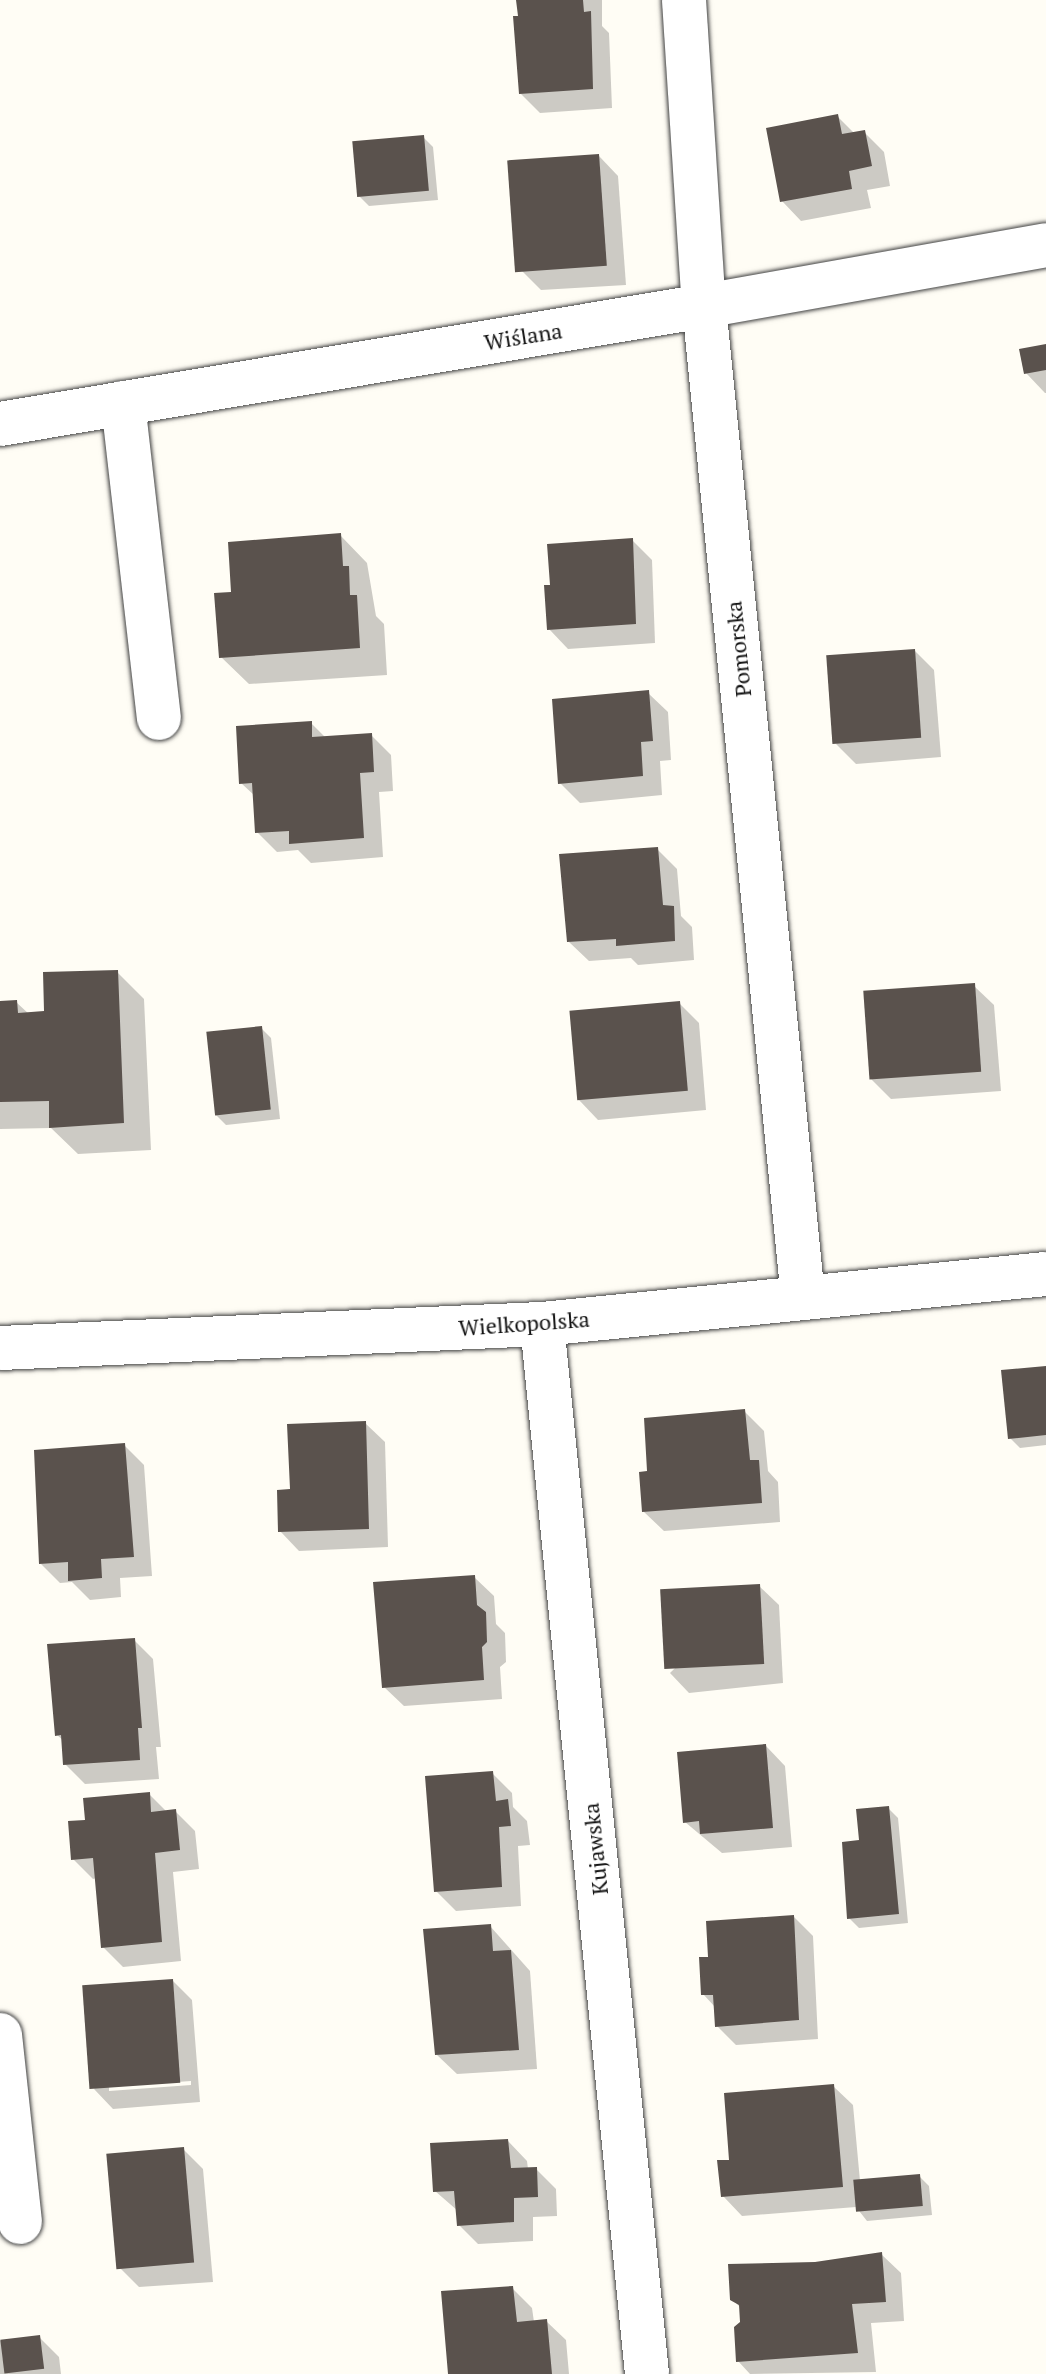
<!DOCTYPE html>
<html>
<head>
<meta charset="utf-8">
<style>
  body { margin:0 }
  #map { position:relative; width:1046px; height:2374px; overflow:hidden; background:#fffdf5; font-family:"PT Serif",serif }
  div>[style] { position:absolute }
  .shadow>* { inset:0; background:#0003 }
  .building>* { inset:0; background:#5a524d; transform-origin:0 0 }
  .roads { filter:drop-shadow(0 0 2px #444) drop-shadow(0 0 2px #444) }
  .minor>* { height:44px; margin:-22px; padding:0 22px; transform-origin:22px; border-radius:22px; background:#fff }
  span { translate:-50% -50%; white-space:nowrap; text-align:center; line-height:1.15; -webkit-text-stroke:8px #fff; paint-order:stroke }
  .street-label { font-size:22px; color:#111 }
</style>
</head>
<body>
<div id="map">
  <div class="shadow">
    <div style="clip-path:polygon(518px 0,602px 0,602px 26px,609px 33px,612px 108px,540px 113px,520px 93px)"></div>
    <div style="clip-path:polygon(837px 116px,855px 134px,864px 132px,884px 152px,890px 186px,867px 190px,871px 208px,801px 221px,782px 201px)"></div>
    <div style="clip-path:polygon(423px 137px,433px 147px,438px 200px,369px 206px,359px 196px)"></div>
    <div style="clip-path:polygon(599px 156px,618px 176px,626px 285px,541px 290px,521px 270px)"></div>
    <div style="clip-path:polygon(1046px 347px,1046px 393px,1045px 393px,1026px 373px)"></div>
    <div style="clip-path:polygon(340px 535px,367px 563px,376px 616px,384px 624px,387px 675px,249px 684px,221px 657px)"></div>
    <div style="clip-path:polygon(632px 540px,652px 560px,655px 643px,568px 649px,549px 629px)"></div>
    <div style="clip-path:polygon(915px 651px,934px 670px,941px 757px,856px 764px,836px 744px)"></div>
    <div style="clip-path:polygon(648px 693px,668px 712px,671px 760px,660px 761px,662px 795px,580px 803px,560px 783px)"></div>
    <div style="clip-path:polygon(311px 723px,326px 738px,371px 735px,391px 755px,393px 791px,379px 792px,383px 857px,311px 863px,298px 850px,277px 852px,257px 832px,255px 796px,241px 783px)"></div>
    <div style="clip-path:polygon(657px 849px,677px 869px,681px 916px,692px 927px,694px 960px,638px 965px,631px 958px,589px 961px,569px 942px)"></div>
    <div style="clip-path:polygon(117px 972px,144px 999px,151px 1150px,78px 1154px,51px 1128px,0 1129px,0 1003px,16px 1002px,29px 1014px,47px 1013px)"></div>
    <div style="clip-path:polygon(974px 986px,994px 1005px,1001px 1091px,891px 1099px,871px 1079px)"></div>
    <div style="clip-path:polygon(679px 1003px,699px 1023px,706px 1110px,598px 1120px,579px 1100px)"></div>
    <div style="clip-path:polygon(261px 1028px,271px 1038px,280px 1119px,226px 1125px,216px 1115px)"></div>
    <div style="clip-path:polygon(1046px 1368px,1046px 1445px,1020px 1448px,1010px 1438px)"></div>
    <div style="clip-path:polygon(744px 1411px,764px 1431px,768px 1471px,778px 1482px,780px 1522px,664px 1531px,644px 1512px,649px 1473px)"></div>
    <div style="clip-path:polygon(365px 1423px,385px 1442px,388px 1547px,299px 1551px,280px 1531px,292px 1491px)"></div>
    <div style="clip-path:polygon(124px 1445px,144px 1465px,152px 1576px,120px 1578px,121px 1597px,90px 1600px,72px 1582px,60px 1583px,41px 1564px)"></div>
    <div style="clip-path:polygon(474px 1577px,494px 1596px,496px 1624px,505px 1633px,506px 1662px,500px 1667px,502px 1699px,404px 1706px,384px 1687px)"></div>
    <div style="clip-path:polygon(759px 1586px,779px 1605px,783px 1683px,689px 1693px,670px 1673px)"></div>
    <div style="clip-path:polygon(134px 1640px,153px 1659px,161px 1747px,156px 1747px,159px 1779px,85px 1784px,65px 1764px,64px 1741px,57px 1735px)"></div>
    <div style="clip-path:polygon(766px 1746px,785px 1766px,792px 1847px,722px 1853px,685px 1822px)"></div>
    <div style="clip-path:polygon(492px 1773px,512px 1793px,513px 1807px,527px 1821px,530px 1845px,518px 1846px,521px 1906px,456px 1911px,436px 1891px)"></div>
    <div style="clip-path:polygon(149px 1794px,167px 1812px,175px 1811px,195px 1831px,199px 1869px,173px 1872px,181px 1961px,123px 1967px,103px 1947px,97px 1878px,93px 1879px,73px 1859px,87px 1822px)"></div>
    <div style="clip-path:polygon(888px 1808px,898px 1818px,908px 1923px,859px 1928px,849px 1918px)"></div>
    <div style="clip-path:polygon(794px 1917px,813px 1936px,818px 2039px,736px 2045px,717px 2026px,715px 2007px,703px 1994px,711px 1959px)"></div>
    <div style="clip-path:polygon(490px 1926px,530px 1971px,537px 2069px,457px 2074px,437px 2055px)"></div>
    <div style="clip-path:polygon(evenodd,173px 1981px,192px 2000px,200px 2102px,113px 2109px,94px 2089px,173px 1981px,191px 2081px,191px 2085px,109px 2091px,109px 2087px,191px 2081px)"></div>
    <div style="clip-path:polygon(833px 2086px,853px 2105px,860px 2181px,919px 2176px,929px 2186px,932px 2215px,867px 2221px,856px 2207px,742px 2216px,723px 2196px,731px 2162px)"></div>
    <div style="clip-path:polygon(508px 2141px,527px 2161px,528px 2169px,536px 2169px,556px 2189px,557px 2216px,533px 2217px,533px 2241px,478px 2244px,459px 2225px,458px 2211px,435px 2191px)"></div>
    <div style="clip-path:polygon(183px 2149px,203px 2169px,213px 2282px,139px 2287px,119px 2267px)"></div>
    <div style="clip-path:polygon(881px 2254px,901px 2273px,904px 2321px,871px 2323px,876px 2372px,750px 2374px,738px 2361px,741px 2308px,732px 2299px,815px 2264px)"></div>
    <div style="clip-path:polygon(513px 2289px,532px 2308px,534px 2322px,546px 2321px,566px 2340px,569px 2374px,450px 2374px)"></div>
    <div style="clip-path:polygon(39px 2337px,59px 2357px,61px 2374px,0 2374px,0 2341px)"></div>
  </div>
  <div class="building">
    <div style="clip-path:polygon(516px 0,583px 0,584px 12px,591px 11px,593px 89px,519px 94px,513px 16px,518px 16px)"></div>
    <div style="clip-path:polygon(838px 114px,842px 134px,865px 130px,872px 166px,849px 171px,852px 189px,780px 202px,766px 128px)"></div>
    <div style="left:424px;top:135px;width:56px;height:72px;rotate:85deg"></div>
    <div style="left:599px;top:154px;width:112px;height:92px;rotate:86deg"></div>
    <div style="clip-path:polygon(1046px 344px,1046px 370px,1024px 374px,1019px 349px)"></div>
    <div style="clip-path:polygon(341px 533px,343px 566px,349px 566px,350px 595px,357px 595px,360px 648px,219px 658px,214px 593px,231px 592px,228px 542px)"></div>
    <div style="clip-path:polygon(633px 538px,636px 624px,547px 630px,544px 585px,550px 585px,547px 544px)"></div>
    <div style="left:915px;top:649px;width:89px;height:89px;rotate:86deg"></div>
    <div style="clip-path:polygon(649px 690px,653px 741px,641px 742px,643px 776px,558px 784px,552px 699px)"></div>
    <div style="clip-path:polygon(312px 721px,312px 737px,372px 733px,374px 772px,360px 773px,364px 838px,289px 844px,289px 831px,255px 833px,252px 783px,239px 784px,236px 726px)"></div>
    <div style="clip-path:polygon(658px 847px,663px 905px,674px 906px,675px 941px,616px 946px,616px 939px,567px 942px,559px 854px)"></div>
    <div style="clip-path:polygon(118px 970px,124px 1123px,49px 1128px,49px 1101px,0 1102px,0 1001px,17px 1000px,18px 1013px,44px 1011px,43px 972px)"></div>
    <div style="left:975px;top:983px;width:89px;height:112px;rotate:86deg"></div>
    <div style="left:680px;top:1001px;width:90px;height:111px;rotate:85deg"></div>
    <div style="left:262px;top:1026px;width:84px;height:56px;rotate:84deg"></div>
    <div style="clip-path:polygon(1046px 1366px,1046px 1435px,1008px 1439px,1001px 1370px)"></div>
    <div style="clip-path:polygon(745px 1409px,750px 1460px,759px 1460px,762px 1503px,642px 1512px,639px 1472px,647px 1471px,644px 1418px)"></div>
    <div style="clip-path:polygon(366px 1421px,369px 1529px,278px 1532px,277px 1490px,290px 1489px,287px 1424px)"></div>
    <div style="clip-path:polygon(125px 1443px,134px 1557px,101px 1559px,102px 1578px,68px 1581px,68px 1562px,39px 1564px,34px 1450px)"></div>
    <div style="clip-path:polygon(475px 1575px,477px 1605px,486px 1612px,487px 1642px,482px 1647px,484px 1680px,382px 1688px,373px 1582px)"></div>
    <div style="left:760px;top:1584px;width:80px;height:100px;rotate:87deg"></div>
    <div style="clip-path:polygon(135px 1638px,142px 1728px,138px 1728px,140px 1760px,63px 1765px,61px 1735px,55px 1736px,47px 1644px)"></div>
    <div style="clip-path:polygon(766px 1744px,773px 1828px,700px 1834px,699px 1821px,683px 1823px,677px 1752px)"></div>
    <div style="clip-path:polygon(493px 1771px,496px 1801px,508px 1799px,511px 1826px,499px 1827px,502px 1887px,434px 1892px,425px 1776px)"></div>
    <div style="clip-path:polygon(150px 1792px,151px 1812px,176px 1809px,180px 1850px,155px 1853px,162px 1942px,101px 1948px,93px 1858px,71px 1860px,68px 1821px,85px 1820px,83px 1798px)"></div>
    <div style="clip-path:polygon(889px 1806px,899px 1914px,847px 1919px,842px 1842px,859px 1840px,856px 1809px)"></div>
    <div style="clip-path:polygon(794px 1915px,799px 2020px,715px 2027px,713px 1995px,701px 1995px,699px 1957px,708px 1957px,706px 1921px)"></div>
    <div style="clip-path:polygon(491px 1924px,493px 1951px,511px 1950px,519px 2050px,435px 2055px,423px 1929px)"></div>
    <div style="left:173px;top:1979px;width:104px;height:91px;rotate:86deg"></div>
    <div style="clip-path:polygon(834px 2084px,843px 2187px,721px 2197px,717px 2160px,729px 2160px,724px 2093px)"></div>
    <div style="clip-path:polygon(508px 2139px,511px 2168px,537px 2167px,538px 2197px,514px 2198px,514px 2222px,457px 2226px,454px 2191px,433px 2192px,430px 2143px)"></div>
    <div style="left:184px;top:2147px;width:116px;height:78px;rotate:85deg"></div>
    <div style="left:920px;top:2174px;width:32px;height:67px;rotate:85deg"></div>
    <div style="clip-path:polygon(882px 2252px,886px 2302px,852px 2304px,858px 2353px,736px 2362px,734px 2327px,740px 2322px,739px 2305px,730px 2300px,728px 2264px,815px 2262px)"></div>
    <div style="clip-path:polygon(513px 2286px,517px 2322px,547px 2319px,552px 2374px,448px 2374px,441px 2291px)"></div>
    <div style="left:40px;top:2335px;width:34px;height:40px;rotate:83deg"></div>
  </div>
  <div class="roads">
    <div class="minor">
      <div style="left:684px;top:0;width:307px;rotate:86.3deg"></div>
      <div style="left:704px;top:306px;width:996px;rotate:84.3deg"></div>
      <div style="left:123px;top:403px;width:317px;rotate:83.5deg"></div>
      <div style="left:0;top:424px;width:714px;rotate:-9.52deg"></div>
      <div style="left:704px;top:306px;width:347px;rotate:-10.1deg"></div>
      <div style="left:542px;top:1324px;width:1055px;rotate:84.29deg"></div>
      <div style="left:0;top:1348px;width:543px;rotate:-2.54deg"></div>
      <div style="left:542px;top:1324px;width:506px;rotate:-5.67deg"></div>
      <div style="left:0;top:2035px;width:188px;rotate:83.9deg"></div>
    </div>
  </div>
  <div class="street-label">
    <span style="left:523px;top:336px;rotate:-9deg">Wiślana</span>
    <span style="left:738px;top:649px;rotate:-96deg">Pomorska</span>
    <span style="left:524px;top:1323px;rotate:-4deg">Wielkopolska</span>
    <span style="left:595px;top:1849px;rotate:-96deg">Kujawska</span>
  </div>
</div>
</body>
</html>
